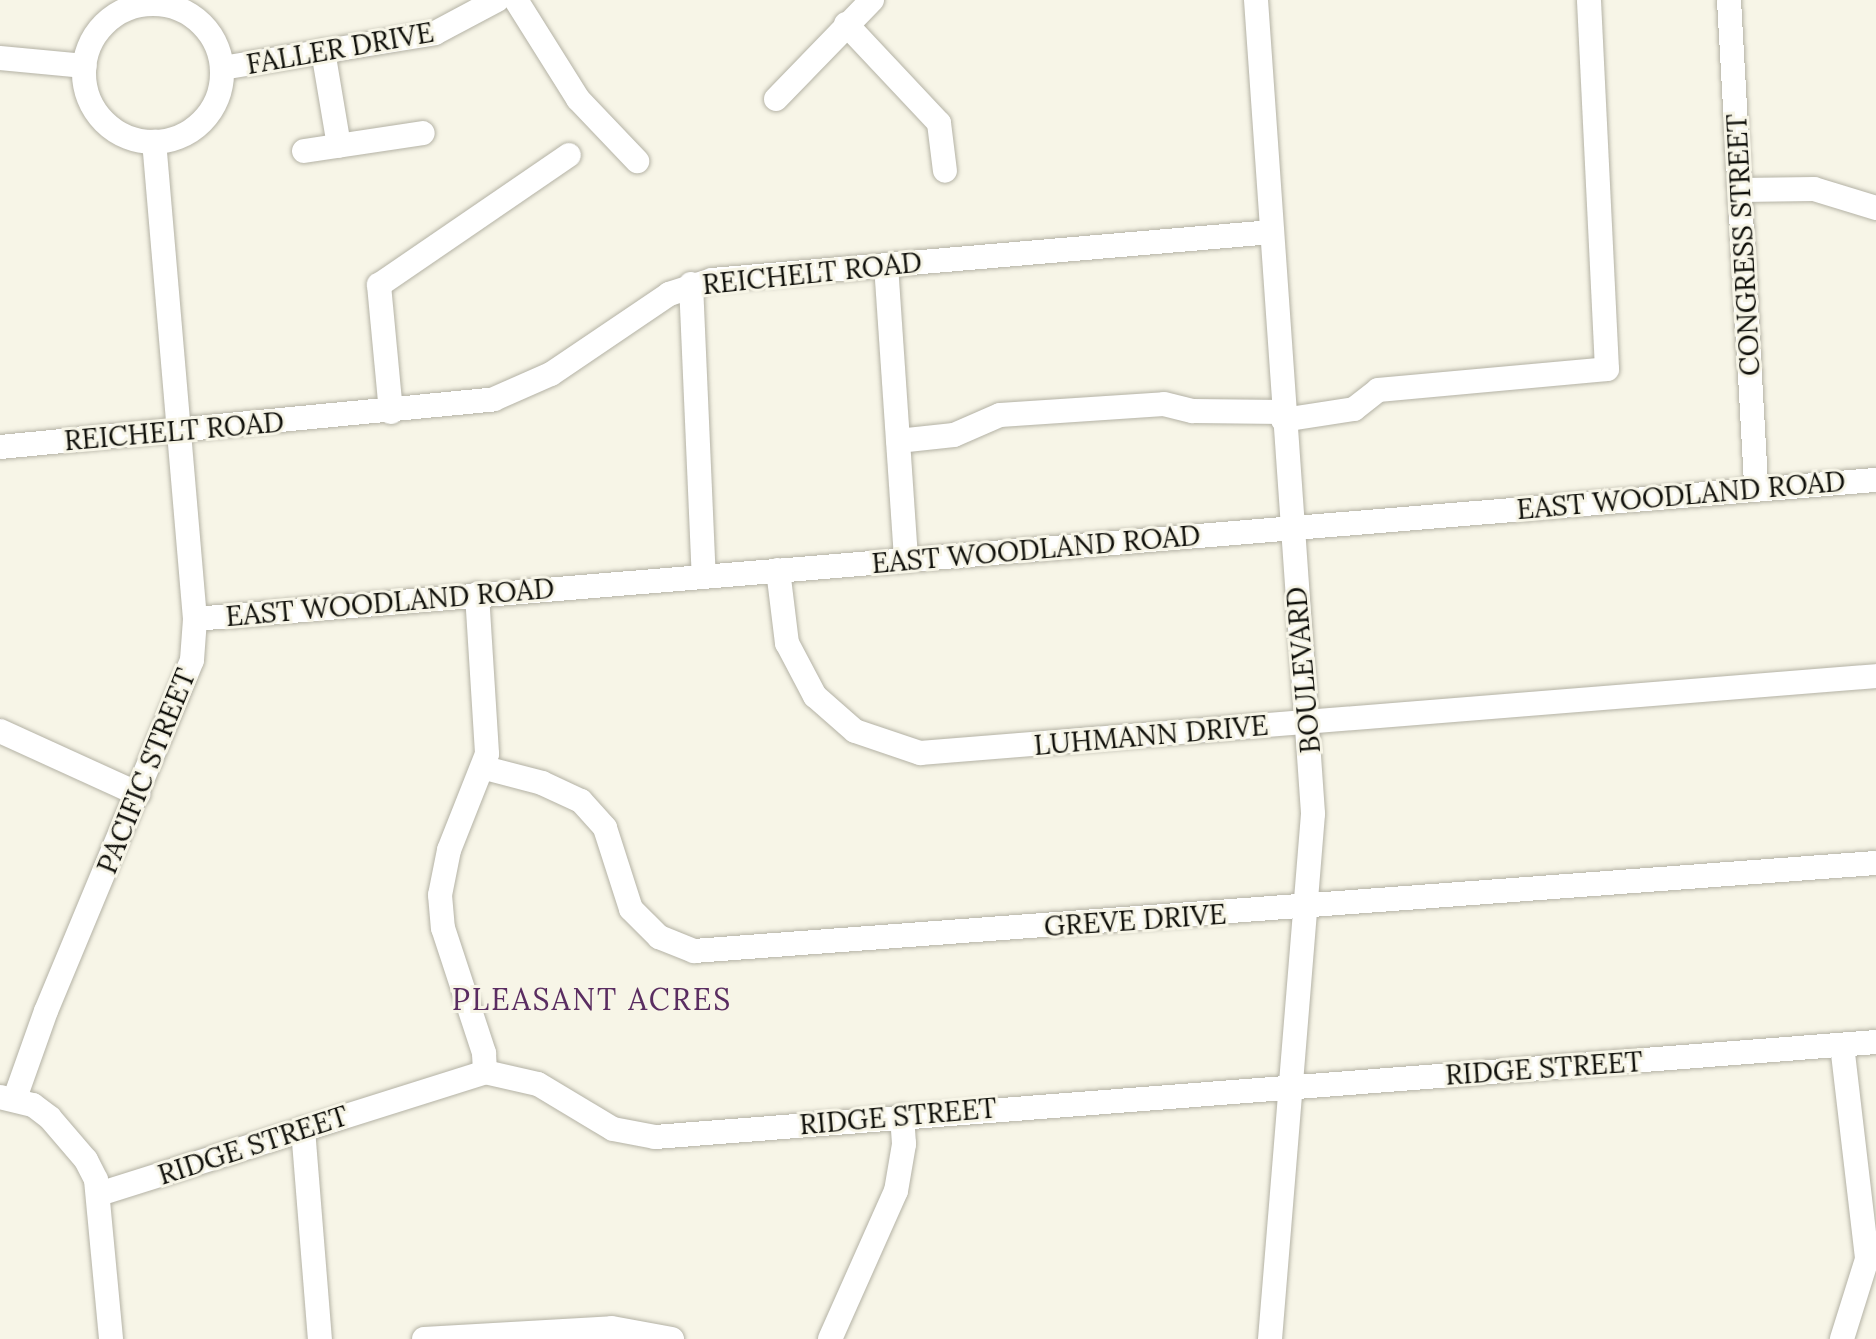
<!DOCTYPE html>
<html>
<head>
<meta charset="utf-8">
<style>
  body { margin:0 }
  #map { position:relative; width:1876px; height:1339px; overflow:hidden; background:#f7f5e7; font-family:Lora,serif }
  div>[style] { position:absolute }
  .roads { filter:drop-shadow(0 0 2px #b4b2a5) drop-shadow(0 0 2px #b4b2a5) }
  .minor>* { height:24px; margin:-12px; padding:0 12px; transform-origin:12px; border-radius:12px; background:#fff }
  .minor>.ring { margin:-12px; padding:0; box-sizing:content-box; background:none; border:24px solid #fff; border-radius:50% }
  span { translate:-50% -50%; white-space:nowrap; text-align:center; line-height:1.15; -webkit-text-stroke:6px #f7f5e7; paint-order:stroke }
  .street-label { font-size:28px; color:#0f0f0a }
  .neighbourhood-label { font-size:30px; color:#5a2d61; letter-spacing:2px }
</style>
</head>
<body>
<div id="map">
  <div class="roads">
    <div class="minor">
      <div style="left:516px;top:0;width:117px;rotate:57.9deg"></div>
      <div style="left:578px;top:99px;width:86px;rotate:46.4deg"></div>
      <div style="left:1256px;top:0;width:816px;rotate:85.99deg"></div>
      <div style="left:1313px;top:814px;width:527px;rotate:94.68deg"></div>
      <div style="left:1729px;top:0;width:490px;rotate:86.8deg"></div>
      <div class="ring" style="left:84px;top:4px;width:114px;height:114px"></div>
      <div style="left:846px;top:24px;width:136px;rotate:46.8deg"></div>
      <div style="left:939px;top:123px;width:48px;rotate:82.9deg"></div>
      <div style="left:323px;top:51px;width:96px;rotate:80.4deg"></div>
      <div style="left:0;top:58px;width:85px;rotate:5.4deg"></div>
      <div style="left:222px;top:68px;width:216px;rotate:-9.3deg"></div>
      <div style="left:435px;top:33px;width:70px;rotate:-28deg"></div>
      <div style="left:776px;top:99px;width:138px;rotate:-45.9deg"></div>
      <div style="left:304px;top:151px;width:120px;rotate:-8.6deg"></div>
      <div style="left:1741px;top:190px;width:73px;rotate:-0.8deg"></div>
      <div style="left:1814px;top:189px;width:65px;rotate:17deg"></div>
      <div style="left:886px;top:265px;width:296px;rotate:86.1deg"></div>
      <div style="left:691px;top:284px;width:292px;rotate:87.5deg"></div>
      <div style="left:391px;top:412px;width:128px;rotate:-95.4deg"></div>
      <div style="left:379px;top:285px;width:230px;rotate:-34.4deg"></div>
      <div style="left:1283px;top:420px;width:72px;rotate:-8.8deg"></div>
      <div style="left:1354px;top:409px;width:31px;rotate:-38deg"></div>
      <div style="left:1378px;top:390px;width:230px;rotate:-5.2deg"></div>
      <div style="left:1607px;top:369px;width:369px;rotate:-92.8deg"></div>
      <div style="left:898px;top:441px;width:56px;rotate:-6.1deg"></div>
      <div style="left:954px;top:435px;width:50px;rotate:-23.5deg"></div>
      <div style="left:1000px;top:415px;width:164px;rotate:-3.8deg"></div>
      <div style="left:1164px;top:404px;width:30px;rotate:14deg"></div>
      <div style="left:1193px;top:411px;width:89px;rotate:0.6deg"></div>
      <div style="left:0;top:447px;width:496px;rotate:-5.5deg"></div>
      <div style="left:494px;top:399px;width:62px;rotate:-23.7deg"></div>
      <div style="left:551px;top:374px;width:143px;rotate:-34.1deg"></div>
      <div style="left:669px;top:294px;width:45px;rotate:-18deg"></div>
      <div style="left:712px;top:280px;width:562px;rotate:-4.9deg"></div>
      <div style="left:778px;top:570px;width:74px;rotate:83deg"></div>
      <div style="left:787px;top:643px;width:60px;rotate:62.2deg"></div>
      <div style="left:815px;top:696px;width:53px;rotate:41.2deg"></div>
      <div style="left:855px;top:731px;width:69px;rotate:18.7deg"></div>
      <div style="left:920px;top:753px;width:959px;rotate:-4.6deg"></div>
      <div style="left:477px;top:594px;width:160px;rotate:86.4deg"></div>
      <div style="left:487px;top:754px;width:103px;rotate:111.6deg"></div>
      <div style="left:449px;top:850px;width:46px;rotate:101.3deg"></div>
      <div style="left:440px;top:895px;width:33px;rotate:85deg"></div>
      <div style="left:443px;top:928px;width:132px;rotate:71.8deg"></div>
      <div style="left:484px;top:1053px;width:19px;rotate:87deg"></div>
      <div style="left:195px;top:619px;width:1687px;rotate:-4.73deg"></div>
      <div style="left:0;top:731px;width:152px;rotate:24.5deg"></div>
      <div style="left:485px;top:768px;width:59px;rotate:14.7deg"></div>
      <div style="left:542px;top:783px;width:43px;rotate:24.8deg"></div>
      <div style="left:581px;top:801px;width:36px;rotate:48deg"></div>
      <div style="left:605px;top:828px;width:85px;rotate:72.2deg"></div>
      <div style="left:631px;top:909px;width:40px;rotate:45deg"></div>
      <div style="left:659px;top:937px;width:38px;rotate:22deg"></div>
      <div style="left:694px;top:951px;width:1185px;rotate:-4.26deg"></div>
      <div style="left:1842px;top:1045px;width:215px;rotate:83.3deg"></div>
      <div style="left:1867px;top:1259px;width:84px;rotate:107.4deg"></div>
      <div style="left:0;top:1097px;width:34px;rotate:14deg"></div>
      <div style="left:33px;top:1105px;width:21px;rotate:37deg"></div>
      <div style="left:50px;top:1118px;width:55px;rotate:49.4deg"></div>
      <div style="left:86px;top:1160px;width:22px;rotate:63deg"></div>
      <div style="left:96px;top:1180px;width:160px;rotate:84.6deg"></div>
      <div style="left:15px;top:1098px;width:92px;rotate:-70.4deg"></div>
      <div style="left:46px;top:1011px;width:380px;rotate:-67.4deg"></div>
      <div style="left:192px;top:660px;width:41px;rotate:-85.8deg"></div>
      <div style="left:195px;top:619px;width:479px;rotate:-94.9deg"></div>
      <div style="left:303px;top:1129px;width:211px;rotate:85.4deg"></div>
      <div style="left:99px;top:1194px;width:405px;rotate:-17.5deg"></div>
      <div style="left:485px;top:1072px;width:54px;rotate:12.8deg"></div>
      <div style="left:538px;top:1084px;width:87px;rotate:31deg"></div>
      <div style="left:613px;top:1129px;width:43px;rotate:10.8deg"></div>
      <div style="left:655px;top:1137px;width:1225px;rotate:-4.45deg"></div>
      <div style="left:424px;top:1339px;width:188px;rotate:-3.3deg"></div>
      <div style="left:612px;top:1328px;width:61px;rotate:10.4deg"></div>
      <div style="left:830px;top:1339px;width:162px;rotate:-66deg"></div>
      <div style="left:896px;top:1191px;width:48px;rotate:-80.3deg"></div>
      <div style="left:904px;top:1144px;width:28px;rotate:-94deg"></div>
    </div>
  </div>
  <div class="street-label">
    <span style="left:340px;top:48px;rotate:-10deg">FALLER DRIVE</span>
    <span style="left:1743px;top:245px;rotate:-93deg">CONGRESS STREET</span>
    <span style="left:812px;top:273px;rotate:-6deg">REICHELT ROAD</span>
    <span style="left:174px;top:431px;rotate:-5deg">REICHELT ROAD</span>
    <span style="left:1681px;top:495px;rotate:-5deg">EAST WOODLAND ROAD</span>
    <span style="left:1036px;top:549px;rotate:-5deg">EAST WOODLAND ROAD</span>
    <span style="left:390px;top:602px;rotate:-5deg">EAST WOODLAND ROAD</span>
    <span style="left:1303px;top:670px;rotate:-95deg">BOULEVARD</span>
    <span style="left:1151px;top:735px;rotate:-5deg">LUHMANN DRIVE</span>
    <span style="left:146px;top:771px;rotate:-68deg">PACIFIC STREET</span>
    <span style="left:1135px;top:920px;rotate:-4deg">GREVE DRIVE</span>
    <span style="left:1544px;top:1068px;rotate:-4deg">RIDGE STREET</span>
    <span style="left:898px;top:1116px;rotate:-5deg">RIDGE STREET</span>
    <span style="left:253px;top:1145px;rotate:-18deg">RIDGE STREET</span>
  </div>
  <div class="neighbourhood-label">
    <span style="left:592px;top:999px">PLEASANT ACRES</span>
  </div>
</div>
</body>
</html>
